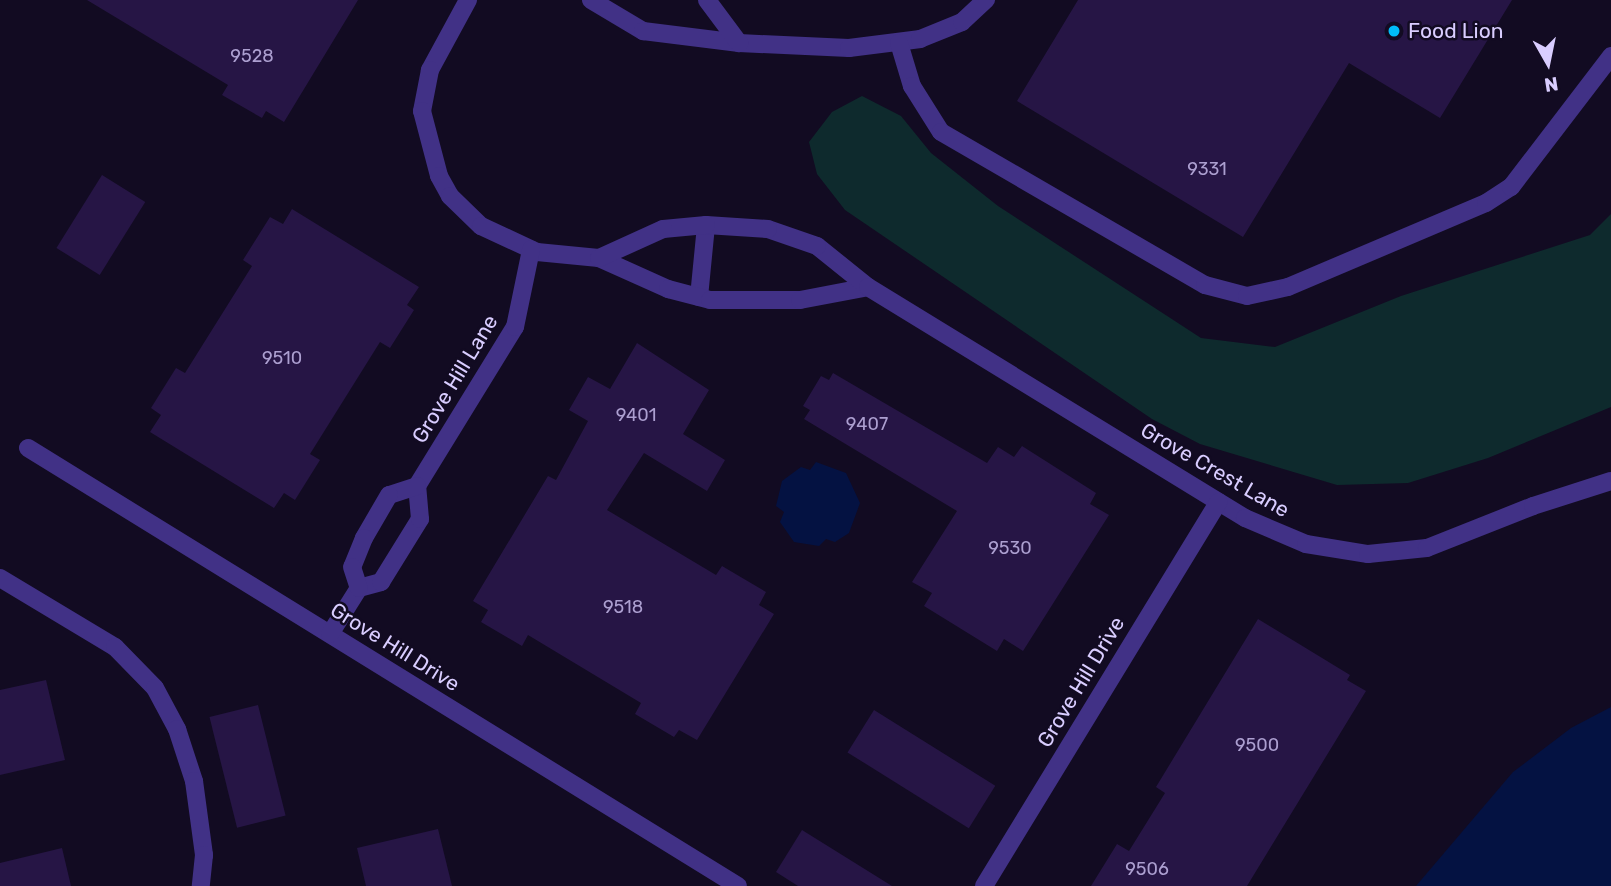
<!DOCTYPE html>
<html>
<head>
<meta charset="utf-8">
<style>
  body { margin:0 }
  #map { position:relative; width:1611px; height:886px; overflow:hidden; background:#120b22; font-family:Rubik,sans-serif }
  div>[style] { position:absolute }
  .green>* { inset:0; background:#0e2a2d }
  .water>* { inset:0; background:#041242 }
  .building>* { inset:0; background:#261545; transform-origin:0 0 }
  .lane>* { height:18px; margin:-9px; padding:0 9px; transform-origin:9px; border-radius:9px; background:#413186 }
  .street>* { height:18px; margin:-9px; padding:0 9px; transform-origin:9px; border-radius:9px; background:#413186 }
  .dots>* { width:19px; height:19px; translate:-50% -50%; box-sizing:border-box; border:4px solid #120b22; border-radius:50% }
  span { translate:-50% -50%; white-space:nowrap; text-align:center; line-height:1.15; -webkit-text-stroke:5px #120b22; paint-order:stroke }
  .number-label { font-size:18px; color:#ac9fd0 }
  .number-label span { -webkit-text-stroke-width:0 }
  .poi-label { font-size:21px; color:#d9cdff }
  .left { translate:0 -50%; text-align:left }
  .street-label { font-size:21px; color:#d9cdff }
  .north { position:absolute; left:1513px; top:28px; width:70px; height:70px; -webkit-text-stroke:5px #120b22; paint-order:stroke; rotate:171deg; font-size:19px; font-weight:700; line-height:28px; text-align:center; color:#d9cdff }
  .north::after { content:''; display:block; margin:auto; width:24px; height:32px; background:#d9cdff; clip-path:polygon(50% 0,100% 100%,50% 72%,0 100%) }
</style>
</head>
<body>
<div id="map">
  <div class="green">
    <div style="clip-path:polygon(862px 96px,901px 116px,931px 153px,998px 206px,1201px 338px,1275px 347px,1401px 296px,1590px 235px,1611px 214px,1611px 407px,1488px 458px,1408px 483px,1337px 485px,1200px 444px,1152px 419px,845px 210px,817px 174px,809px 142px,832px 112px)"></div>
  </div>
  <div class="water">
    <div style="clip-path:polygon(816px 462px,846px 473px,860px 503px,849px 533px,835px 542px,826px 539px,819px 546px,794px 542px,780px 522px,784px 512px,776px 506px,782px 481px,801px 467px,810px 470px)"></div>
    <div style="clip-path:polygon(1611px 707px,1611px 886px,1416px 886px,1513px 772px,1571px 728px)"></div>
  </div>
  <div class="building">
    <div style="clip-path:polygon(87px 0,358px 0,284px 122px,266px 111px,262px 118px,222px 95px,228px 85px)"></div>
    <div style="clip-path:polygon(1078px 0,1512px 0,1440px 118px,1349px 63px,1243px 237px,1017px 101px)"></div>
    <div style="left:102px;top:175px;width:51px;height:86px;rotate:32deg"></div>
    <div style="clip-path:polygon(292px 209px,419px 287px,407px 305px,414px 310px,390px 348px,380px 342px,310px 454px,320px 460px,295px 500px,284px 493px,274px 508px,150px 432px,161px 415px,151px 408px,176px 368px,185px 373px,252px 266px,243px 260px,270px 217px,283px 224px)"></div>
    <div style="clip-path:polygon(637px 343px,709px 390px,683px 434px,725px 460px,707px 491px,644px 453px,607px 510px,716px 575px,722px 566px,766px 592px,759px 605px,774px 614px,697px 740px,679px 730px,674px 737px,635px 714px,641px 703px,528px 635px,522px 646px,481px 622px,488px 610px,473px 601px,548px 476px,556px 480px,588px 421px,569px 410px,588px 377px,610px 389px)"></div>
    <div style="clip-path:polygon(833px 373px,987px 463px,998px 447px,1014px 457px,1022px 446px,1096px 493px,1090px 504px,1109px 515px,1023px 651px,1004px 639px,997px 651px,924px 606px,932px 593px,912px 582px,957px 511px,804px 419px,810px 410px,803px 406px,821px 376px,829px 380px)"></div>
    <div style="clip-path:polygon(1258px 619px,1350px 675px,1347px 680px,1366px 691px,1247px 886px,1091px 886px,1117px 844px,1129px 851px,1165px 793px,1156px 787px)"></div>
    <div style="clip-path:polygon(46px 680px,65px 760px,0 775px,0 690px)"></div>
    <div style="left:258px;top:705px;width:114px;height:50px;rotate:76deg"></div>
    <div style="left:874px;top:710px;width:143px;height:50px;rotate:32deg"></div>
    <div style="clip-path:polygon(438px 829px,452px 886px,366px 886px,357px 848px)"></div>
    <div style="clip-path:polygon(802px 830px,892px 886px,798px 886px,776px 872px)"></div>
    <div style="clip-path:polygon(62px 848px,71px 886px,0 886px,0 863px)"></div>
  </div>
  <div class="lane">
    <div style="left:739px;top:43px;width:110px;rotate:2.6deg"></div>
    <div style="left:849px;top:48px;width:72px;rotate:-7.2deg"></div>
    <div style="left:920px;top:39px;width:45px;rotate:-22deg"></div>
    <div style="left:962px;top:22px;width:33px;rotate:-43deg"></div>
    <div style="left:899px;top:43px;width:45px;rotate:73.2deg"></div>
    <div style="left:912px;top:86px;width:54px;rotate:57.8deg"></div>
    <div style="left:941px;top:132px;width:305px;rotate:30.1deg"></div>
    <div style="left:1205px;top:285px;width:43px;rotate:14.7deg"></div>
    <div style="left:1247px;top:296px;width:42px;rotate:-12.4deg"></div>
    <div style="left:1288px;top:287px;width:215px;rotate:-23deg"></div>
    <div style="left:1486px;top:203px;width:30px;rotate:-33deg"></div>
    <div style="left:1511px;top:187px;width:165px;rotate:-52.6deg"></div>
    <div style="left:699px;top:297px;width:72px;rotate:-84.4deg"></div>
  </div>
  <div class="street">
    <div style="left:468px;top:0;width:80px;rotate:118.5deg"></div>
    <div style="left:430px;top:70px;width:42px;rotate:101deg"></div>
    <div style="left:422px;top:111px;width:67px;rotate:75.3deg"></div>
    <div style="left:439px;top:176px;width:23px;rotate:61deg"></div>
    <div style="left:450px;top:196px;width:43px;rotate:44.1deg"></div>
    <div style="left:481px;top:226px;width:62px;rotate:24.9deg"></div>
    <div style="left:537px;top:252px;width:62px;rotate:5.5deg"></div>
    <div style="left:599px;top:258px;width:76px;rotate:24.2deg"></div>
    <div style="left:668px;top:289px;width:43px;rotate:14.7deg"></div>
    <div style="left:710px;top:300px;width:90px"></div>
    <div style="left:800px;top:300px;width:69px;rotate:-10.8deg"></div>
    <div style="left:868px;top:287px;width:65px;rotate:-141.2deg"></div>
    <div style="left:817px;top:246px;width:52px;rotate:-160.9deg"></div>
    <div style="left:768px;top:229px;width:62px;rotate:-176.3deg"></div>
    <div style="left:706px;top:225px;width:43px;rotate:174.7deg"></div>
    <div style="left:663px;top:229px;width:70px;rotate:155.6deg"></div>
    <div style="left:591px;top:0;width:61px;rotate:30.8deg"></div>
    <div style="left:643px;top:31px;width:97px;rotate:7.1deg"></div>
    <div style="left:707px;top:0;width:54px;rotate:53.3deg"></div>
    <div style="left:868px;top:287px;width:442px;rotate:31.5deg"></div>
    <div style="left:1245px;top:518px;width:66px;rotate:23.1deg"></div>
    <div style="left:1306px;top:544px;width:63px;rotate:9.2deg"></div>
    <div style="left:1368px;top:554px;width:59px;rotate:-5.8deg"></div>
    <div style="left:1427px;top:548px;width:114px;rotate:-21.6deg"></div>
    <div style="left:1533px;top:506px;width:82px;rotate:-17.8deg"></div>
    <div style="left:28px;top:448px;width:834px;rotate:31.67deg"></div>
    <div style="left:417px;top:486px;width:187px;rotate:-58.4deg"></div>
    <div style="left:515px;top:327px;width:79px;rotate:-78.3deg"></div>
    <div style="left:0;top:578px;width:134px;rotate:31deg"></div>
    <div style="left:115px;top:647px;width:57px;rotate:45.7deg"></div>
    <div style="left:155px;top:688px;width:47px;rotate:61.8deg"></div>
    <div style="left:177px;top:729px;width:55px;rotate:71.9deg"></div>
    <div style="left:194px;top:781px;width:75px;rotate:82.3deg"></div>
    <div style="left:204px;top:855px;width:31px;rotate:96deg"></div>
    <div style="left:330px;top:634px;width:54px;rotate:-57.8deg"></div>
    <div style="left:359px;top:588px;width:23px;rotate:-15deg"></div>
    <div style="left:381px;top:582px;width:74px;rotate:-58.2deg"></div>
    <div style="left:420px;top:519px;width:33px;rotate:-95deg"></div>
    <div style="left:417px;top:486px;width:29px;rotate:162deg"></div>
    <div style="left:389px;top:495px;width:50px;rotate:120.2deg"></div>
    <div style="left:364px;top:538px;width:31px;rotate:112deg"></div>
    <div style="left:352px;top:567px;width:22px;rotate:72deg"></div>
    <div style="left:984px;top:886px;width:450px;rotate:-58.6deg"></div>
  </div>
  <div class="dots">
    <div style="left:1394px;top:31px;background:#00bcf8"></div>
  </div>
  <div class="number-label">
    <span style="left:252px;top:56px">9528</span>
    <span style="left:1207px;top:169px">9331</span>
    <span style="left:282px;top:358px">9510</span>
    <span style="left:636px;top:415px">9401</span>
    <span style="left:867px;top:424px">9407</span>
    <span style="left:1010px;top:548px">9530</span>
    <span style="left:623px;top:607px">9518</span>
    <span style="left:1257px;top:745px">9500</span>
    <span style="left:1147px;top:869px">9506</span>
  </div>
  <div class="poi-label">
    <span class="left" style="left:1408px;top:31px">Food Lion</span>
  </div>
  <div class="street-label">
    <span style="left:455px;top:379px;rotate:-59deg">Grove Hill Lane</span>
    <span style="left:1215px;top:470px;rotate:30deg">Grove Crest Lane</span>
    <span style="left:395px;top:647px;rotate:32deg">Grove Hill Drive</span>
    <span style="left:1081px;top:682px;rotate:-59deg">Grove Hill Drive</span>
  </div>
  <div class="north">N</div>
</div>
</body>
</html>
